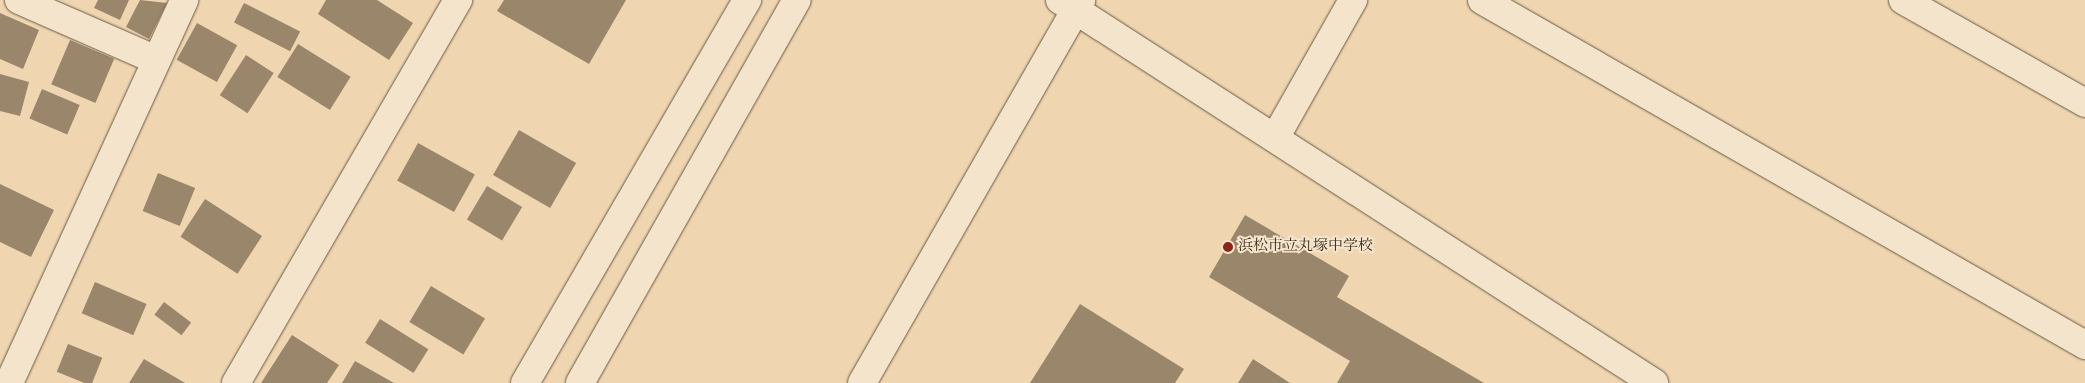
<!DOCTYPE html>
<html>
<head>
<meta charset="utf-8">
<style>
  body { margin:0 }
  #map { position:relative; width:2085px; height:383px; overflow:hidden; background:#efd6b0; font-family:"Old Standard TT","Noto Serif JP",serif }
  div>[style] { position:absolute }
  .building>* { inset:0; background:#9a866b; transform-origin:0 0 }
  .roads { filter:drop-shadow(0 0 1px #6a5944) drop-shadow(0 0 1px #6a5944) }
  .minor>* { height:28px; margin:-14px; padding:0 14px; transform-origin:14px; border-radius:14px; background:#f5e4cc }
  .tertiary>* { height:28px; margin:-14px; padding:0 14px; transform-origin:14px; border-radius:14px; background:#f5e4cc }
  .dots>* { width:14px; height:14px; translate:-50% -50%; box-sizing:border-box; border:2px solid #f5e4cc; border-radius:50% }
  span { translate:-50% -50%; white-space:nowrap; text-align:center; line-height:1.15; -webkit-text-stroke:4px #f5e4cc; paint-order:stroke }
  .poi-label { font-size:15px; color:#3e2f20 }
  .left { translate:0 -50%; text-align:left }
</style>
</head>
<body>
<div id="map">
  <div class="building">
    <div style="clip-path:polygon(98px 0,129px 0,120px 20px,94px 8px)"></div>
    <div style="clip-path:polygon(140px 0,167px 3px,149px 39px,126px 27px)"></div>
    <div style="clip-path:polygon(326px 0,377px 0,413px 23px,389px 60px,318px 14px)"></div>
    <div style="clip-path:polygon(504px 0,626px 0,589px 64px,497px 11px)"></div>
    <div style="left:244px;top:3px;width:63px;height:22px;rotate:27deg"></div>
    <div style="clip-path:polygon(0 13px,39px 30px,23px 69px,0 59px)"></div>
    <div style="left:197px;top:23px;width:46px;height:42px;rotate:29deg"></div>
    <div style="left:70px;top:40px;width:48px;height:48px;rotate:23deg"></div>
    <div style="left:298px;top:44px;width:62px;height:39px;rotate:32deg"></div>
    <div style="left:246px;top:55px;width:33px;height:48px;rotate:33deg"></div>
    <div style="clip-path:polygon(0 74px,29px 82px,20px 116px,0 111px)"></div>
    <div style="left:42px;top:89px;width:41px;height:32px;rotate:23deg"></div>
    <div style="left:519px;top:130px;width:66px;height:52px;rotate:30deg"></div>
    <div style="left:418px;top:143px;width:65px;height:43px;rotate:29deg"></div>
    <div style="left:158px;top:173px;width:40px;height:41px;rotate:22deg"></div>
    <div style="clip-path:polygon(0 184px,54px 210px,31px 257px,0 242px)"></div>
    <div style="left:487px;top:186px;width:41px;height:39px;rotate:31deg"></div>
    <div style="left:205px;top:199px;width:68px;height:45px;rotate:33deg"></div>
    <div style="clip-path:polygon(1245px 215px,1349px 276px,1337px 297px,1484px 383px,1337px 383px,1350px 361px,1209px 277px)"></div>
    <div style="left:95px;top:282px;width:56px;height:34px;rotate:23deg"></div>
    <div style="left:431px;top:286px;width:63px;height:42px;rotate:31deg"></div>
    <div style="left:164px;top:302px;width:34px;height:16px;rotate:37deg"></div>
    <div style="clip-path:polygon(1080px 304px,1184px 369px,1175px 383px,1030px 383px)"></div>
    <div style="left:380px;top:319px;width:57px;height:28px;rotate:32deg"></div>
    <div style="clip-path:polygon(292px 335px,339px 365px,327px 383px,261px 383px)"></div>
    <div style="left:68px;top:344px;width:37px;height:30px;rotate:22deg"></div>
    <div style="clip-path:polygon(144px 359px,185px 383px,129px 383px)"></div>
    <div style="clip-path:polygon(1253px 359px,1290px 383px,1238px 383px)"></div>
    <div style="clip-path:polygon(355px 361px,394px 383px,342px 383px)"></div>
  </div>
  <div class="roads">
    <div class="minor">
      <div style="left:19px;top:0;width:147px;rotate:23.6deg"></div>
      <div style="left:1060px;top:0;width:707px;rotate:32.81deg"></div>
      <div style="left:1482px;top:0;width:695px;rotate:29.78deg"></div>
      <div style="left:1903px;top:0;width:209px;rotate:29.5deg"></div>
      <div style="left:1275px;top:138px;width:159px;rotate:-60.5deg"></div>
      <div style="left:9px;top:383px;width:421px;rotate:-65.4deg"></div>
      <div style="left:236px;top:383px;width:443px;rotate:-59.9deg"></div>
      <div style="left:862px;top:383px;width:441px;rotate:-60.2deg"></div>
    </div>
    <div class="tertiary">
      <div style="left:525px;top:383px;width:443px;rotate:-59.9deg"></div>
      <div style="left:580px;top:383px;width:440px;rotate:-60.5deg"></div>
    </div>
  </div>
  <div class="dots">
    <div style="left:1228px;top:247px;background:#8f2418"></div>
  </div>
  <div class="poi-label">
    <span class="left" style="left:1238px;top:247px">浜松市立丸塚中学校</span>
  </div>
</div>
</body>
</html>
